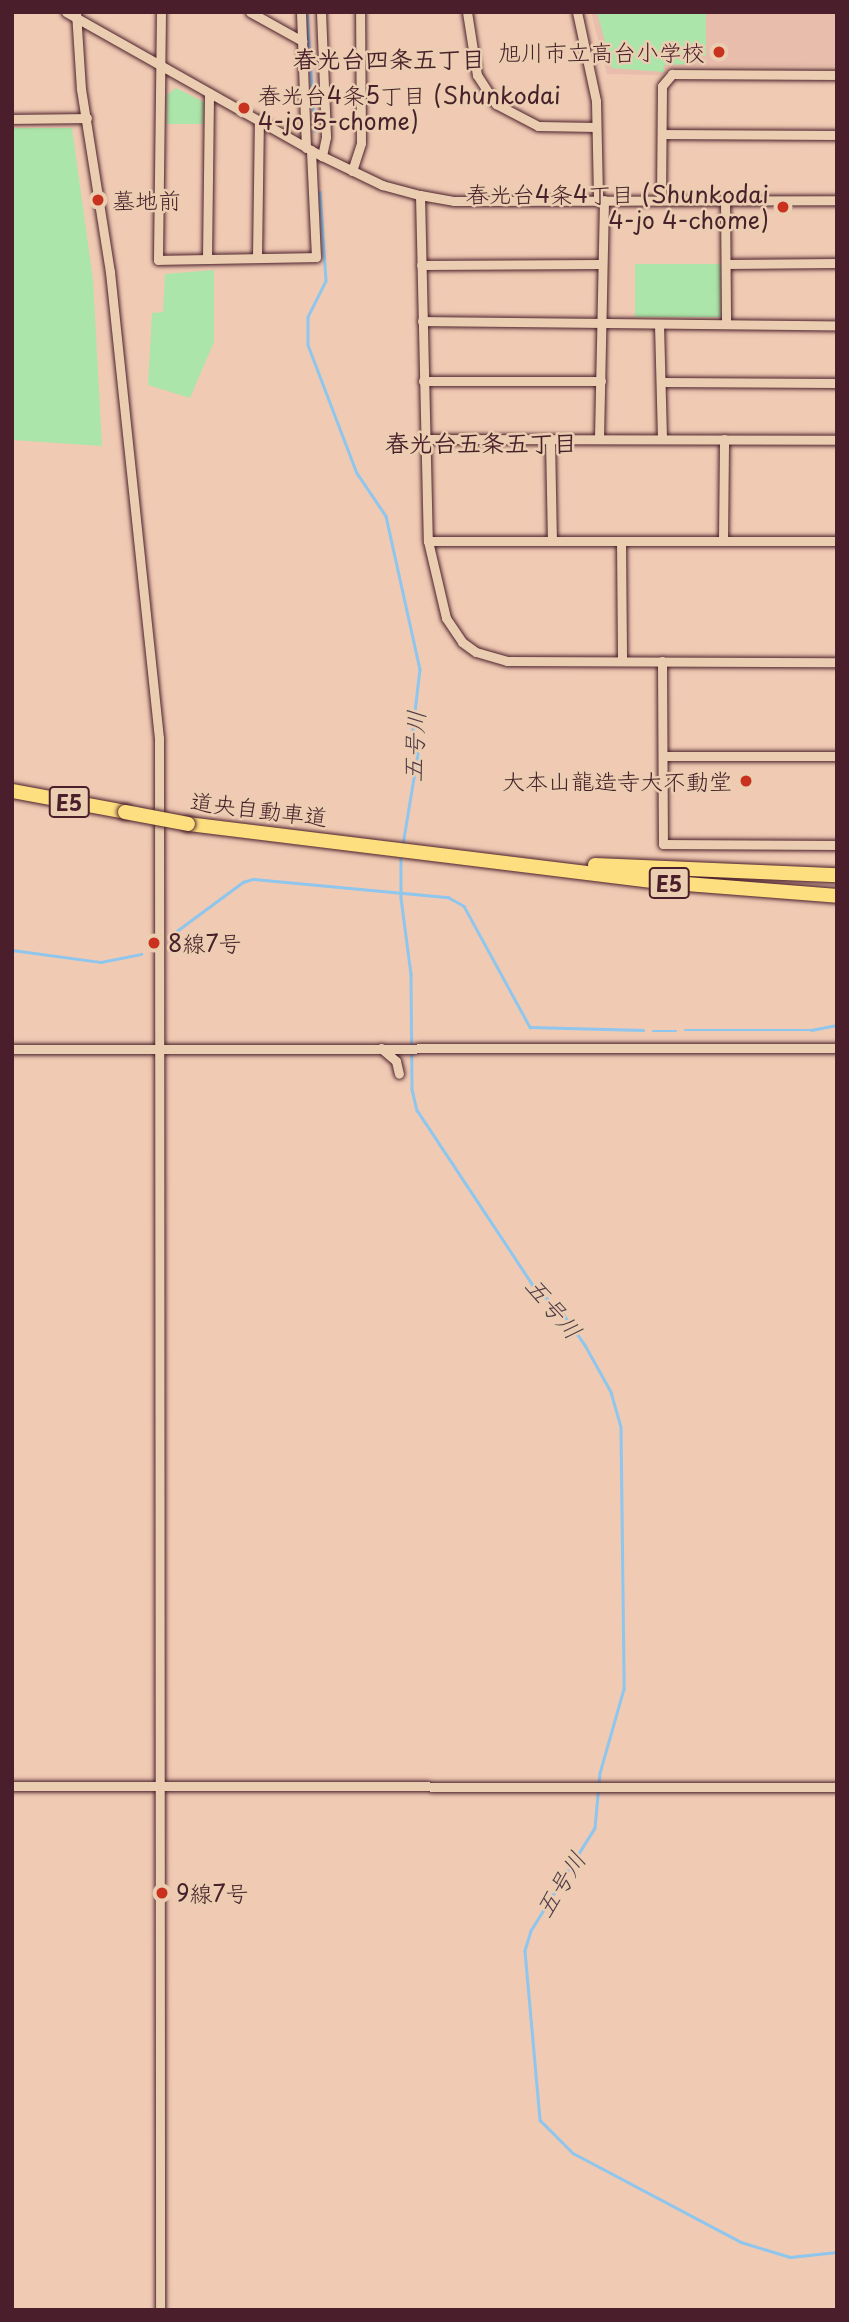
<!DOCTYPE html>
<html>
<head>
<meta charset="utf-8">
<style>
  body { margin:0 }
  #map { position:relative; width:849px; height:2322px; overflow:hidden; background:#f0cab3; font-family:"Playpen Sans","Klee One",sans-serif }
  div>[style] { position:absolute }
  .built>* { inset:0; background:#e9bdab }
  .green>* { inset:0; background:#ace5a9; transform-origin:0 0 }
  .stream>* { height:2.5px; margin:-1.25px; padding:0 1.25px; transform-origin:1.25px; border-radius:1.25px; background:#8ec6ed }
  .roads { filter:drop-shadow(0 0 2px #4a1f2b) drop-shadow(0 0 2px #4a1f2b) }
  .minor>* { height:9px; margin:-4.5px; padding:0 4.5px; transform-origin:4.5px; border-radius:4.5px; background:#ebceb1 }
  .highway>* { height:14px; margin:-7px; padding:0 7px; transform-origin:7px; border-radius:7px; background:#fedf80 }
  .bridges { filter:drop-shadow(0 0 2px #4a1f2b) drop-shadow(0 0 2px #4a1f2b) }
  .highway-bridge>* { height:14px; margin:-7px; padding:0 7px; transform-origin:7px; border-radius:7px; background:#fedf80 }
  .dots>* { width:19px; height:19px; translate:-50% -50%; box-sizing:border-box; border:4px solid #ebceb1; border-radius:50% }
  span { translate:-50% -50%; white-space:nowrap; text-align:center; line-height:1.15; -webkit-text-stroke:5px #ebceb1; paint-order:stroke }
  .shield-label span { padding:2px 5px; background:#ebceb1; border:2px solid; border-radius:5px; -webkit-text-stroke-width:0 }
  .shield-label { font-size:21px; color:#4a1f2b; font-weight:700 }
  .poi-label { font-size:23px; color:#4a1f2b }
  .right { translate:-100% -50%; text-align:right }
  .left { translate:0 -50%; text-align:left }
  .street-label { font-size:23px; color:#4a1f2b }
  .neighbourhood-label { font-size:24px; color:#4a1f2b; font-weight:700 }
  .water-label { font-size:24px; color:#543848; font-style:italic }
  .frame { position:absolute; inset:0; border:14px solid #4a1f2b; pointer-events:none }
</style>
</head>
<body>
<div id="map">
  <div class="built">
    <div style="clip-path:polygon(591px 12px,837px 12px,837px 66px,674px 67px,662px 75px,607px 74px)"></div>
  </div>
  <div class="green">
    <div style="clip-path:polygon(597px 12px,706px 12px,706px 56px,691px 57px,691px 64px,664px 65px,664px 72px,612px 68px)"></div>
    <div style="clip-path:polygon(176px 88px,204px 102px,203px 124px,167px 124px,167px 95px)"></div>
    <div style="clip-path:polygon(12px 128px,72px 128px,93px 280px,102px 446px,12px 440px)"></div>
    <div style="left:635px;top:264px;width:86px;height:53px"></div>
    <div style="clip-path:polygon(214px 270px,214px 342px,190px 398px,148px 385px,152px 313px,163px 312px,165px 274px)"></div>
  </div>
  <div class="stream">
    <div style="left:307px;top:12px;width:119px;rotate:86.2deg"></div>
    <div style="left:320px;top:192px;width:89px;rotate:86.1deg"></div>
    <div style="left:326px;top:281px;width:40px;rotate:116.6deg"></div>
    <div style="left:308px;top:317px;width:28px;rotate:90deg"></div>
    <div style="left:308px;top:345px;width:137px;rotate:69.1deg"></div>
    <div style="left:357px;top:473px;width:52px;rotate:56deg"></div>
    <div style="left:386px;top:516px;width:157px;rotate:77.5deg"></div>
    <div style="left:420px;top:669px;width:60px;rotate:96.7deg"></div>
    <div style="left:413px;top:729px;width:25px;rotate:79deg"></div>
    <div style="left:418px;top:754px;width:92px;rotate:99.4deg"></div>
    <div style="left:401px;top:855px;width:43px;rotate:90deg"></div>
    <div style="left:401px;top:898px;width:77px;rotate:82.5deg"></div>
    <div style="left:411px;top:974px;width:115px;rotate:89.5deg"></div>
    <div style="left:412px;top:1089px;width:22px;rotate:77deg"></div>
    <div style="left:417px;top:1110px;width:209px;rotate:56.5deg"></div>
    <div style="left:532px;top:1284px;width:45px;rotate:44.1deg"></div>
    <div style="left:564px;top:1315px;width:37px;rotate:55deg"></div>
    <div style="left:585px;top:1345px;width:54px;rotate:61deg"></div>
    <div style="left:611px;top:1392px;width:36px;rotate:74deg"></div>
    <div style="left:621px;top:1427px;width:262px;rotate:89.3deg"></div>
    <div style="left:624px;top:1689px;width:87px;rotate:105.9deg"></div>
    <div style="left:600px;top:1773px;width:55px;rotate:95.2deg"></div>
    <div style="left:595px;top:1828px;width:121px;rotate:121.9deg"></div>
    <div style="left:531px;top:1931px;width:21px;rotate:107deg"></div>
    <div style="left:525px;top:1951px;width:170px;rotate:84.9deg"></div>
    <div style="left:540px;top:2120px;width:47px;rotate:45deg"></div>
    <div style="left:573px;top:2153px;width:190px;rotate:27.9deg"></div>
    <div style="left:741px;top:2242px;width:51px;rotate:17deg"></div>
    <div style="left:790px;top:2257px;width:47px;rotate:-6.1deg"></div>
    <div style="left:174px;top:933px;width:86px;rotate:-36.5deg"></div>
    <div style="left:243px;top:882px;width:10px;rotate:-17deg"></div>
    <div style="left:253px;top:879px;width:196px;rotate:5.3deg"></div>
    <div style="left:448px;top:897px;width:18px;rotate:29deg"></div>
    <div style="left:464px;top:906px;width:138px;rotate:61.4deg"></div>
    <div style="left:530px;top:1027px;width:113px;rotate:1.5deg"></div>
    <div style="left:12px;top:950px;width:90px;rotate:7.7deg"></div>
    <div style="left:101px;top:962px;width:41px;rotate:-11.3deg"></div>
    <div style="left:685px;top:1030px;width:126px"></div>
    <div style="left:811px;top:1030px;width:26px;rotate:-11deg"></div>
    <div style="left:653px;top:1031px;width:23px"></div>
  </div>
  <div class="roads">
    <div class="minor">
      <div style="left:66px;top:12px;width:294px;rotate:29.4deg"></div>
      <div style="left:322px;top:156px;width:67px;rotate:25.8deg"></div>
      <div style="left:382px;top:185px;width:39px;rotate:15deg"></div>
      <div style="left:420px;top:195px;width:35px;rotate:10deg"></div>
      <div style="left:454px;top:201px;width:383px;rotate:-0.1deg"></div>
      <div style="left:76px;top:12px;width:77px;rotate:86.3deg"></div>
      <div style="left:81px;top:89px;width:185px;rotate:81deg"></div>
      <div style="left:110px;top:272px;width:469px;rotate:84deg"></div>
      <div style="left:159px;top:738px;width:1572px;rotate:89.96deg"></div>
      <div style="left:161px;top:12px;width:248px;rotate:90.7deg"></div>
      <div style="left:158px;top:260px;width:158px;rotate:-1.1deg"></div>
      <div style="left:316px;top:257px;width:107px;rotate:-92.7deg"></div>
      <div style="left:250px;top:12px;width:60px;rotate:29.1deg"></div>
      <div style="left:301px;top:12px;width:136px;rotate:87.9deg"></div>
      <div style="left:321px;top:12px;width:125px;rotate:87.7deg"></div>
      <div style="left:326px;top:137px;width:19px;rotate:102deg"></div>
      <div style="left:467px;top:12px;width:64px;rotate:81deg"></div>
      <div style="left:477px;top:75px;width:35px;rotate:57deg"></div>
      <div style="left:496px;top:104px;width:47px;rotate:27.6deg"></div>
      <div style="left:538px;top:126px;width:58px;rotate:1deg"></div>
      <div style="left:577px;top:12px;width:91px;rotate:77.9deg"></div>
      <div style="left:596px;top:101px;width:98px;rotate:88.8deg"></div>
      <div style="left:12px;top:119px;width:75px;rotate:-0.8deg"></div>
      <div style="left:662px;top:134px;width:175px;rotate:0.3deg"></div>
      <div style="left:352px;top:171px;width:29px;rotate:-72deg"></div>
      <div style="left:361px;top:143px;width:131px;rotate:-90.4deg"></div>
      <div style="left:420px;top:195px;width:346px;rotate:88.7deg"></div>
      <div style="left:428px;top:541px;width:79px;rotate:76.8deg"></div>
      <div style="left:446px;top:618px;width:29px;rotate:56deg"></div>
      <div style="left:462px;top:642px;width:17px;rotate:36deg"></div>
      <div style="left:476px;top:652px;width:32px;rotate:16deg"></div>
      <div style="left:507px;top:661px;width:330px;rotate:0.2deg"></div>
      <div style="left:661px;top:200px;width:114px;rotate:-89.5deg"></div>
      <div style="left:662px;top:86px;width:16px;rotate:-50deg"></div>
      <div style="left:672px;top:74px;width:165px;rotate:0.3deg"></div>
      <div style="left:725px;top:200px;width:124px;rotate:89.5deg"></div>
      <div style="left:257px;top:258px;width:138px;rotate:-89.2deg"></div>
      <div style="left:207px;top:259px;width:166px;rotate:-89.3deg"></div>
      <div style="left:726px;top:264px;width:111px;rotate:-0.5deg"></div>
      <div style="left:421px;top:265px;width:180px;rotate:-0.3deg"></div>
      <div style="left:422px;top:321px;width:415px;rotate:0.6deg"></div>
      <div style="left:659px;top:324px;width:115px;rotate:88.5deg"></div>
      <div style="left:423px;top:381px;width:178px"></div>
      <div style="left:661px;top:382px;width:176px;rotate:0.3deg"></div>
      <div style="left:424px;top:439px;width:413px;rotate:0.1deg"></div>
      <div style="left:550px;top:439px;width:102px;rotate:88.9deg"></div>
      <div style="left:599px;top:439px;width:239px;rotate:-88.8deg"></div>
      <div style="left:428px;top:541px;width:409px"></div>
      <div style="left:621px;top:541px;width:120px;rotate:89.5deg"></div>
      <div style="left:723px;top:541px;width:102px;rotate:-89.4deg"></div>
      <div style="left:662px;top:661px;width:183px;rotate:89.7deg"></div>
      <div style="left:663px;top:844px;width:174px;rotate:0.3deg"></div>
      <div style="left:664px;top:756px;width:173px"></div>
      <div style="left:381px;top:1048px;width:20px;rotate:41deg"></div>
      <div style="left:396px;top:1061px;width:13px;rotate:77deg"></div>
      <div style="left:12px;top:1049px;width:825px;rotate:-0.07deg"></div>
      <div style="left:12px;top:1786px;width:825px;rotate:0.07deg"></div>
    </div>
    <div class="highway">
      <div style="left:12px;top:791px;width:115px;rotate:10.5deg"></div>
      <div style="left:188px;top:824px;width:477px;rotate:7deg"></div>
      <div style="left:661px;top:882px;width:177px;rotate:4.5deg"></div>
      <div style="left:595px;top:865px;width:242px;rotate:2.4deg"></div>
    </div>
  </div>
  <div class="bridges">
    <div class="highway-bridge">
      <div style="left:125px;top:812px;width:64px;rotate:10.8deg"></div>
    </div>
  </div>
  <div class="dots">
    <div style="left:719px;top:52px;background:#c8321e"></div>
    <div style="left:244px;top:108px;background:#c8321e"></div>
    <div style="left:98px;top:200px;background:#c8321e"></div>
    <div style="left:783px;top:207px;background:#c8321e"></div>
    <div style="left:746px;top:781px;background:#c8321e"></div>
    <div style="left:154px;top:943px;background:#c8321e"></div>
    <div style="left:162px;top:1893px;background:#c8321e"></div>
  </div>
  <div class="shield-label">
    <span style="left:69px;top:802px">E5</span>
    <span style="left:669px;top:883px">E5</span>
  </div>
  <div class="poi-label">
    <span class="right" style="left:705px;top:52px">旭川市立高台小学校</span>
    <span class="left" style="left:258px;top:108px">春光台4条5丁目 (Shunkodai<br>4-jo 5-chome)</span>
    <span class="right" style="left:769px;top:207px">春光台4条4丁目 (Shunkodai<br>4-jo 4-chome)</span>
    <span class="left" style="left:112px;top:200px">墓地前</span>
    <span class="right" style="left:732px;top:781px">大本山龍造寺大不動堂</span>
    <span class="left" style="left:168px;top:943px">8線7号</span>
    <span class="left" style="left:176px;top:1893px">9線7号</span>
  </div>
  <div class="street-label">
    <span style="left:259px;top:809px;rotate:7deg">道央自動車道</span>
  </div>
  <div class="neighbourhood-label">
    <span style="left:389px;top:59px">春光台四条五丁目</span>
    <span style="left:481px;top:443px">春光台五条五丁目</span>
  </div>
  <div class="water-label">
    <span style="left:414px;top:746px;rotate:-87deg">五号川</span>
    <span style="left:554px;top:1308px;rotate:50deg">五号川</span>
    <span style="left:560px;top:1884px;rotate:-58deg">五号川</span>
  </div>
  <div class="frame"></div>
</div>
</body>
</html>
